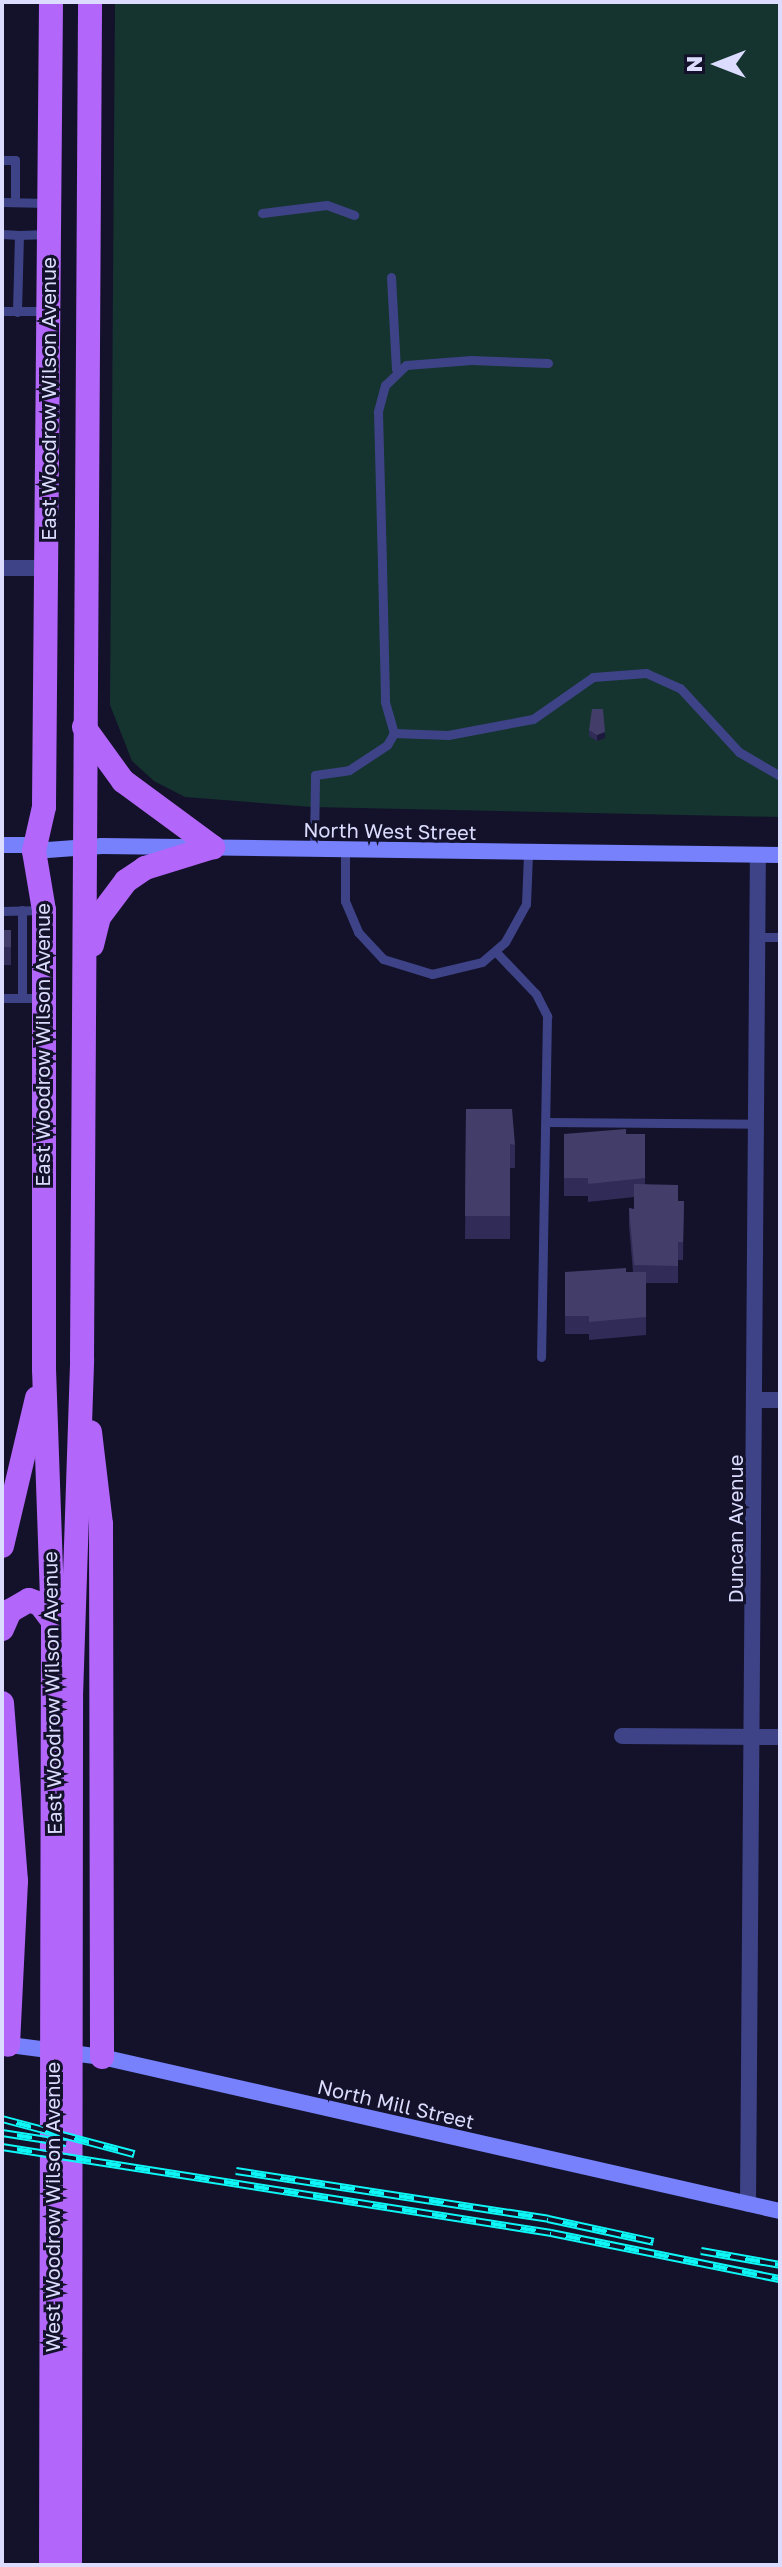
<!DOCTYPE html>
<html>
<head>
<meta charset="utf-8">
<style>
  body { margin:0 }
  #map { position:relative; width:782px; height:2567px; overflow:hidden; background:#13122a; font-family:"Golos Text",sans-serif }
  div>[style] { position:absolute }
  .green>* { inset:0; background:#15342f }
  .lane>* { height:9px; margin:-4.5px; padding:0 4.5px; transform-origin:4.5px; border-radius:4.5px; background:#3e4387 }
  .street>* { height:16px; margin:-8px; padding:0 8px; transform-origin:8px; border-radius:8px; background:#3e4387 }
  .secondary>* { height:16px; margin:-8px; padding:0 8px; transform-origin:8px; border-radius:8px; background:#7681fb }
  .primary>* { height:24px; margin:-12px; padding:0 12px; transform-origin:12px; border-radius:12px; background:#b366fa }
  .rail>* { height:8px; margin-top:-4px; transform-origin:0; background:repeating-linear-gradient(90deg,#13122a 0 15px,#0ef7f6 0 30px); box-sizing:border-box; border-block:2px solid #0ef7f6 }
  .wall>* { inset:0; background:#302b57; transform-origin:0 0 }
  .shaded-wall>* { inset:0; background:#1d193d }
  .building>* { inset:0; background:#423e69; transform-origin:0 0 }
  span { translate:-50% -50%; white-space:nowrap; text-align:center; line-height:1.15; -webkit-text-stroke:6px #13122a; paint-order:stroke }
  .street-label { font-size:20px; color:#dcdcfe }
  .frame { position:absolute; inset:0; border:4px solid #dcdcfe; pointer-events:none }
  .north { position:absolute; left:678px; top:24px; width:80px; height:80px; -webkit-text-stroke:6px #13122a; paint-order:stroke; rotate:270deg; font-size:22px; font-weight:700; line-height:32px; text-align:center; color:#dcdcfe }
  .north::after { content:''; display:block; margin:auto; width:28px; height:36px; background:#dcdcfe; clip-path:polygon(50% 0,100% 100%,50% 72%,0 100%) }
</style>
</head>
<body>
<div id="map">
  <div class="green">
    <div style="clip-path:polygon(115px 2px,780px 2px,780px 817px,312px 807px,185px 797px,154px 781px,132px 761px,110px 705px)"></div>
  </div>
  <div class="lane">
    <div style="left:2px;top:160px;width:13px"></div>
    <div style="left:15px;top:160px;width:42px;rotate:90deg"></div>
    <div style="left:2px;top:202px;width:45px;rotate:1.3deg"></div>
    <div style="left:262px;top:213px;width:65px;rotate:-7deg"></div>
    <div style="left:327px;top:205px;width:29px;rotate:20deg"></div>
    <div style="left:2px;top:234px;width:17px;rotate:3deg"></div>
    <div style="left:19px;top:235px;width:77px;rotate:91.5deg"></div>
    <div style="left:19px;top:235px;width:29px;rotate:-2deg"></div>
    <div style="left:391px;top:277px;width:92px;rotate:86.9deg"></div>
    <div style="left:2px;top:311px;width:45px"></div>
    <div style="left:548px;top:363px;width:77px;rotate:-177.8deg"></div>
    <div style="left:471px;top:360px;width:65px;rotate:175.6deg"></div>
    <div style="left:406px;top:365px;width:29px;rotate:136deg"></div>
    <div style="left:385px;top:385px;width:28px;rotate:105deg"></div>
    <div style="left:378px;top:412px;width:154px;rotate:88.5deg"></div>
    <div style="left:382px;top:566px;width:136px;rotate:88.7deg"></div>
    <div style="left:385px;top:702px;width:32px;rotate:74deg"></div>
    <div style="left:394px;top:733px;width:54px;rotate:2.1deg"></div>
    <div style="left:448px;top:735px;width:86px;rotate:-10.7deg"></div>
    <div style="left:533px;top:719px;width:73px;rotate:-35deg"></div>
    <div style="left:593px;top:677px;width:53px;rotate:-4.3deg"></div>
    <div style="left:646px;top:673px;width:37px;rotate:24deg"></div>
    <div style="left:680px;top:688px;width:87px;rotate:47.3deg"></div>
    <div style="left:739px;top:752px;width:48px;rotate:30.3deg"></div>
    <div style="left:314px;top:849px;width:74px;rotate:-89.2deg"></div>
    <div style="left:315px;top:775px;width:34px;rotate:-8deg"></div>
    <div style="left:349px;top:770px;width:45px;rotate:-33.3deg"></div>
    <div style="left:387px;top:745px;width:14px;rotate:-60deg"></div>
    <div style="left:345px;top:850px;width:51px;rotate:90deg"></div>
    <div style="left:345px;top:901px;width:34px;rotate:67deg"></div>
    <div style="left:358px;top:932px;width:37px;rotate:47deg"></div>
    <div style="left:383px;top:959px;width:51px;rotate:17deg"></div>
    <div style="left:432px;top:974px;width:51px;rotate:-13.5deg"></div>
    <div style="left:482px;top:962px;width:30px;rotate:-41deg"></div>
    <div style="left:505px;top:942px;width:43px;rotate:-61.1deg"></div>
    <div style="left:526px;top:904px;width:49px;rotate:-87.7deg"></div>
    <div style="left:22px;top:910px;width:88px;rotate:90deg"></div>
    <div style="left:2px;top:911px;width:42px;rotate:-1.4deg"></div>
    <div style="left:758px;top:937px;width:22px"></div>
    <div style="left:496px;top:952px;width:58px;rotate:46.4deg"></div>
    <div style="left:536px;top:994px;width:25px;rotate:63deg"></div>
    <div style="left:547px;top:1016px;width:341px;rotate:91deg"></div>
    <div style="left:2px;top:998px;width:41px"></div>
    <div style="left:547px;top:1122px;width:211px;rotate:0.5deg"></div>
  </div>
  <div class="street">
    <div style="left:2px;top:568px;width:45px"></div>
    <div style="left:756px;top:1400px;width:24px"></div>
    <div style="left:622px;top:1736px;width:158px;rotate:0.4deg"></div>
    <div style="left:748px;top:2204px;width:1349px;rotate:-89.58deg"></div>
  </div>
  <div class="secondary">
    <div style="left:2px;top:845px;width:23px"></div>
    <div style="left:25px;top:845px;width:11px;rotate:34deg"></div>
    <div style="left:34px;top:851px;width:68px;rotate:-4.2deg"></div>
    <div style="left:102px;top:846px;width:678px;rotate:0.76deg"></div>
    <div style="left:2px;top:2044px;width:101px;rotate:7.4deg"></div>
    <div style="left:102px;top:2057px;width:695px;rotate:12.8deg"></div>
  </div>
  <div class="primary">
    <div style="left:51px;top:2px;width:805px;rotate:90.5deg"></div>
    <div style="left:44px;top:807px;width:45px;rotate:102.8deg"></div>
    <div style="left:34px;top:851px;width:60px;rotate:80.4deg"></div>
    <div style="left:44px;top:910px;width:459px;rotate:90deg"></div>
    <div style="left:44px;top:1369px;width:252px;rotate:88deg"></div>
    <div style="left:53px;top:1621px;width:944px;rotate:90.12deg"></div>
    <div style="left:84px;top:727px;width:67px;rotate:54.2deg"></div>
    <div style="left:123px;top:781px;width:112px;rotate:36.3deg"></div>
    <div style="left:92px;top:945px;width:29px;rotate:-76deg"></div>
    <div style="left:99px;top:917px;width:45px;rotate:-53.1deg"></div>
    <div style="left:126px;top:881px;width:23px;rotate:-34deg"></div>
    <div style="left:145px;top:868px;width:71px;rotate:-17.2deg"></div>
    <div style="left:90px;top:1432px;width:93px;rotate:83.2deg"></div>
    <div style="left:101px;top:1524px;width:533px;rotate:89.89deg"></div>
    <div style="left:2px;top:1546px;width:152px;rotate:-76.7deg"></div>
    <div style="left:2px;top:1629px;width:20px;rotate:-66deg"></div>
    <div style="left:10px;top:1611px;width:22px;rotate:-30deg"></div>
    <div style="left:29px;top:1600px;width:12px;rotate:20deg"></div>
    <div style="left:40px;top:1604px;width:21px;rotate:53deg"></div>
    <div style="left:2px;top:1703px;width:179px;rotate:85.5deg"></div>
    <div style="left:16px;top:1881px;width:164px;rotate:92.8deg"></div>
    <div style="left:70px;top:2565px;width:869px;rotate:-89.93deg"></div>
    <div style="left:71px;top:1696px;width:337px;rotate:-88.1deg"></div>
    <div style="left:82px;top:1359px;width:1357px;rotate:-89.66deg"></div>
  </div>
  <div class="rail">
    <div style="left:2px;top:2119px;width:137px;rotate:14.9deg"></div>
    <div style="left:2px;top:2133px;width:65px;rotate:8.9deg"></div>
    <div style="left:2px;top:2147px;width:556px;rotate:8.9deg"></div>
    <div style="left:551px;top:2233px;width:234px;rotate:11.4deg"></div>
    <div style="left:236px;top:2171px;width:316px;rotate:8.7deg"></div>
    <div style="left:548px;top:2219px;width:108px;rotate:12.2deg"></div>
    <div style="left:701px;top:2251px;width:80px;rotate:10deg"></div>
  </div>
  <div class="wall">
    <div style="clip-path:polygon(589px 730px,605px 738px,597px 741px,589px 736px)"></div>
    <div style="left:2px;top:930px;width:9px;height:35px"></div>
    <div style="clip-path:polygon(466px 1109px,515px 1145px,515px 1168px,510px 1168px,510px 1239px,465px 1239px)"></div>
    <div style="clip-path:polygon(564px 1134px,645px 1134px,645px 1184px,678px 1201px,684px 1201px,683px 1260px,678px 1260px,678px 1283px,646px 1283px,646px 1335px,589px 1340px,589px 1334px,565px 1334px,565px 1272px,633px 1272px,629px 1226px,629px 1208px,634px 1209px,634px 1197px,588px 1202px,588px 1196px,564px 1196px)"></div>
  </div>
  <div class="shaded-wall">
    <div style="clip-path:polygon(605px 732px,605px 738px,597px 741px,597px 735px)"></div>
  </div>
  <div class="building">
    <div style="clip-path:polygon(592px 709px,603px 709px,605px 732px,597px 735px,589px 730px)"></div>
    <div style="left:2px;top:930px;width:9px;height:17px"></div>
    <div style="clip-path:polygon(466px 1109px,512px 1109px,515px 1145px,510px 1144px,510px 1216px,465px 1216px)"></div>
    <div style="clip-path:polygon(626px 1129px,626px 1134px,645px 1134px,645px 1178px,588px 1184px,588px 1178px,564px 1178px,564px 1134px)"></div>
    <div style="clip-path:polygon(634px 1184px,678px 1185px,678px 1201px,684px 1201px,683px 1242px,678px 1242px,678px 1266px,634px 1265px,629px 1208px,634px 1209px)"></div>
    <div style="clip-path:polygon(626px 1268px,626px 1272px,646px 1272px,646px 1317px,589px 1322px,589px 1316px,565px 1316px,565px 1272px)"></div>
  </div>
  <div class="street-label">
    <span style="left:48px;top:399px;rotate:-90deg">East Woodrow Wilson Avenue</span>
    <span style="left:390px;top:831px;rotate:1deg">North West Street</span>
    <span style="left:42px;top:1045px;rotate:-90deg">East Woodrow Wilson Avenue</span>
    <span style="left:735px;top:1529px;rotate:-90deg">Duncan Avenue</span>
    <span style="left:52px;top:1693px;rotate:-91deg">East Woodrow Wilson Avenue</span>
    <span style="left:396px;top:2104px;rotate:13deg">North Mill Street</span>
    <span style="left:52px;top:2207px;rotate:-90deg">West Woodrow Wilson Avenue</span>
  </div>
  <div class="frame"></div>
  <div class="north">N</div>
</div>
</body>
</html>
